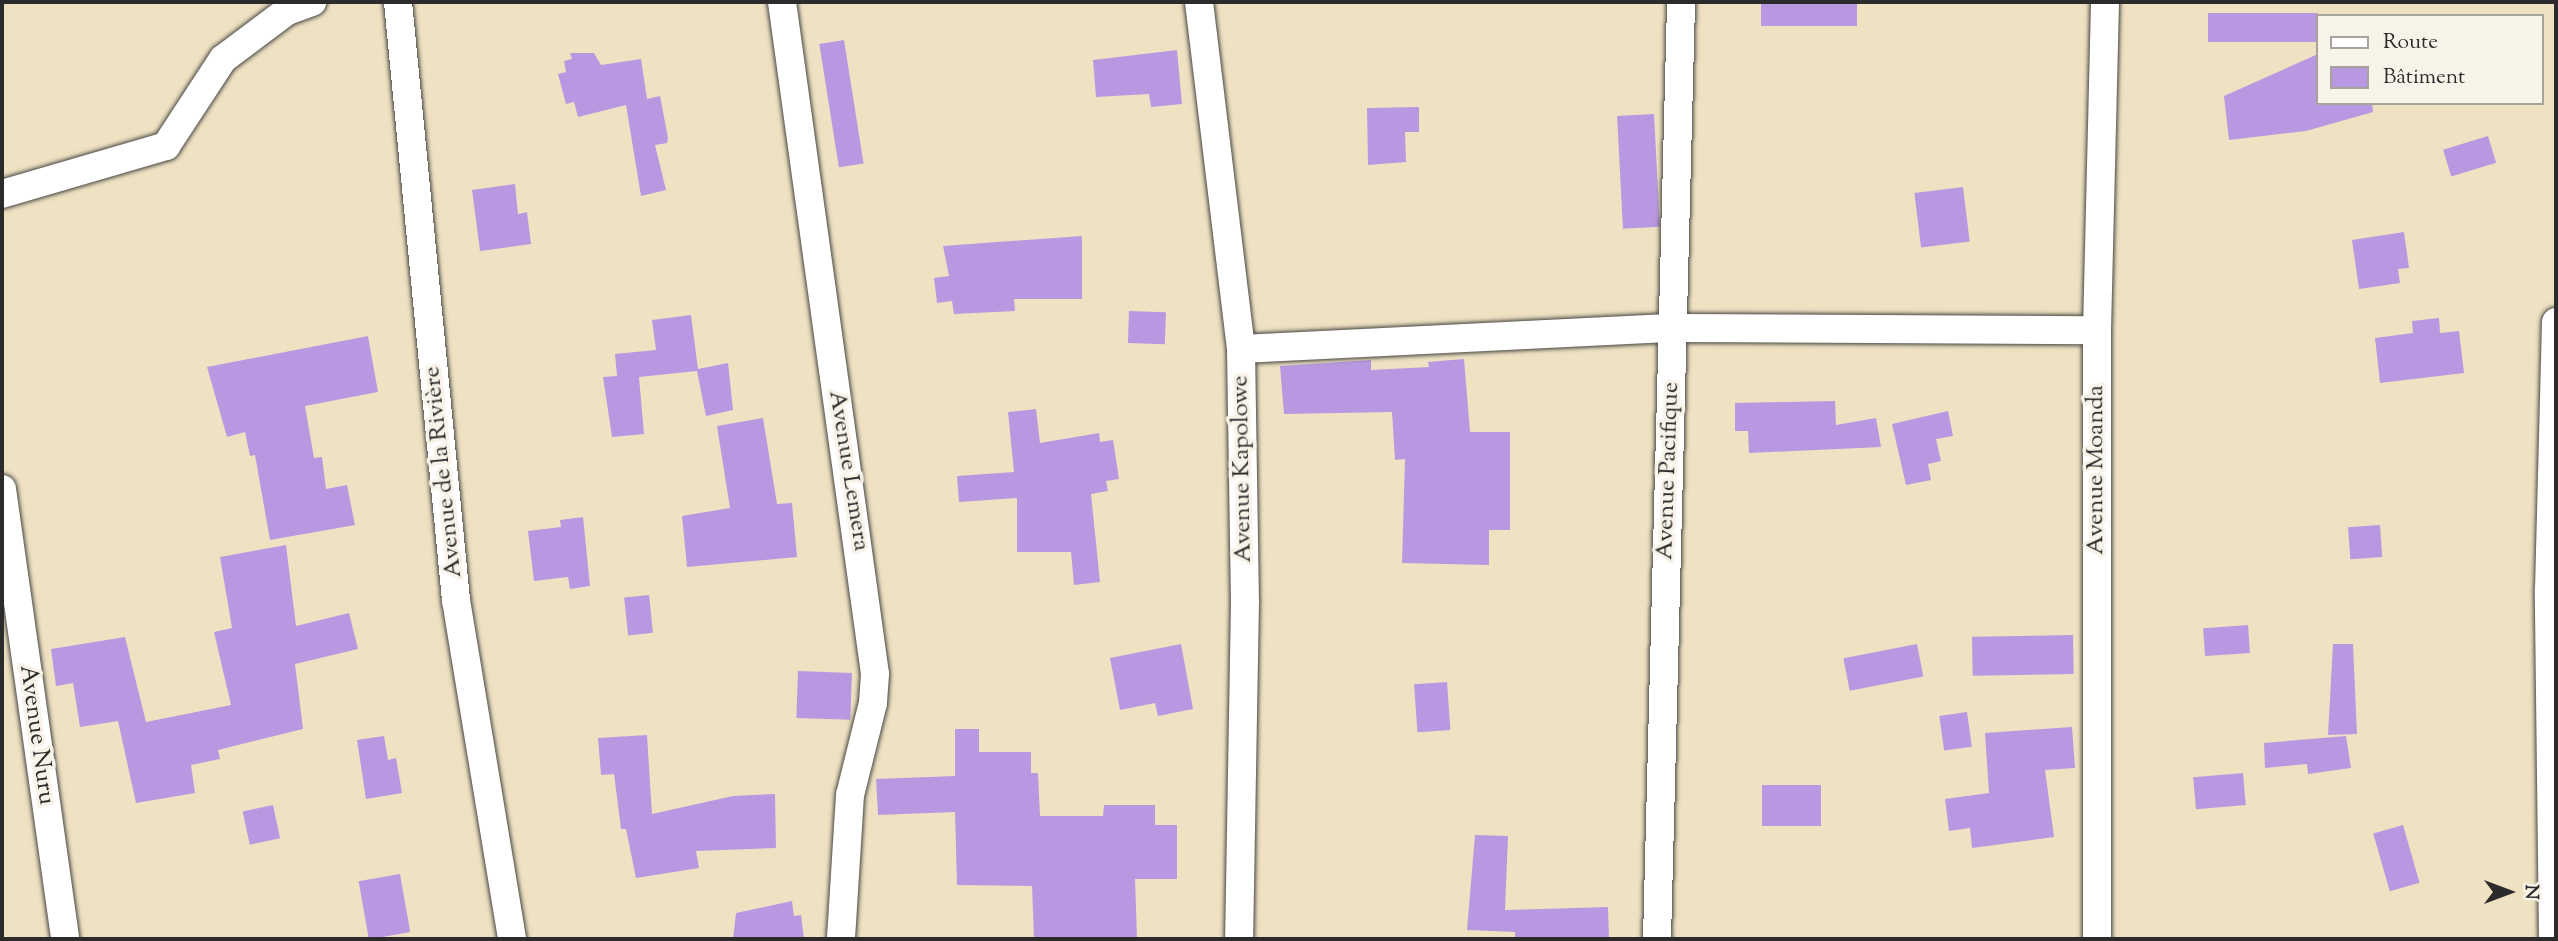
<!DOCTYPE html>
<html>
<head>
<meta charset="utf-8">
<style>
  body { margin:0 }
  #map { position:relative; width:2558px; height:941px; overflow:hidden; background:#eee2c3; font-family:"Sorts Mill Goudy",serif }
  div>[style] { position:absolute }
  .building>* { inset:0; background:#b899e1; transform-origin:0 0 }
  .roads { filter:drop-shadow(0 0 2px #484642) drop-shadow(0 0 2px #484642) }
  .street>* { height:28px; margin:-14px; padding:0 14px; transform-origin:14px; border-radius:14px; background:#fff }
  span { translate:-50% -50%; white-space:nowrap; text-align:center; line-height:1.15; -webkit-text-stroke:7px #f7f3e8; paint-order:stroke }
  .street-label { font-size:24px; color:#2b2b2b }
  .frame { position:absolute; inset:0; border:4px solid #2b2b2b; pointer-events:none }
  .legend { position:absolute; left:2316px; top:14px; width:228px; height:91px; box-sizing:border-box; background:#f7f3e8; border:2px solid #a5a39c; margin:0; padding:9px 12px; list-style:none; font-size:21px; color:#2b2b2b }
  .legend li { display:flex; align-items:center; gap:14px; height:35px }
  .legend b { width:35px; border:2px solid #a5a39c }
  .north { position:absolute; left:2474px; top:857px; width:70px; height:70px; -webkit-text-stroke:5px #f7f3e8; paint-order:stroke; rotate:90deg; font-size:19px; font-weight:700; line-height:28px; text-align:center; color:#2b2b2b }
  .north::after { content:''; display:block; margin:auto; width:24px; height:32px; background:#2b2b2b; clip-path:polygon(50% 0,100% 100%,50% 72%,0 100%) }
</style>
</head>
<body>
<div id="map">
  <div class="building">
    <div style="left:1761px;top:2px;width:96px;height:24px"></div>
    <div style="left:2318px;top:13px;width:29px;height:110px;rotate:90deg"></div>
    <div style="left:844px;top:40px;width:125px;height:25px;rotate:81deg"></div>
    <div style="clip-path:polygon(1177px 50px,1182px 104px,1151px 107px,1149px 94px,1096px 97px,1093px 60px)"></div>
    <div style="clip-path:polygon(570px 53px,594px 53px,601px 65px,641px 59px,647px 99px,660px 96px,668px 138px,667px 143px,655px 145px,666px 190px,641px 196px,626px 105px,578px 117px,574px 102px,566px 104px,558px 74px,566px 72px,564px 61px,572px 59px)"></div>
    <div style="clip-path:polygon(2318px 54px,2318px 103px,2372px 103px,2373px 112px,2306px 131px,2229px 140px,2224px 96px)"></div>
    <div style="clip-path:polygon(1419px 107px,1419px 132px,1405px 132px,1406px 162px,1368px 165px,1367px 108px)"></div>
    <div style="left:1654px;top:114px;width:113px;height:37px;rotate:87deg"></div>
    <div style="left:2488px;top:136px;width:28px;height:47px;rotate:73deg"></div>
    <div style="clip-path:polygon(515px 184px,518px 214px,527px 212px,531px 244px,480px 251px,472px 190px)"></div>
    <div style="left:1963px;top:187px;width:55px;height:49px;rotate:83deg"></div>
    <div style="clip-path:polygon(2404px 232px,2409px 268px,2398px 269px,2400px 283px,2359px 289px,2352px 240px)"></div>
    <div style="clip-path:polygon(1082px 236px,1082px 299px,1014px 299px,1015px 311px,954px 314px,952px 301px,937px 303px,934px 278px,949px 276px,943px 246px)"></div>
    <div style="left:1129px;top:311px;width:37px;height:32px;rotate:2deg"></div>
    <div style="clip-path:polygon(691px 315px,698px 369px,728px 363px,733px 410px,706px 416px,697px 371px,639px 377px,644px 434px,612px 437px,603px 377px,617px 376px,615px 354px,656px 350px,652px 320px)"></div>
    <div style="clip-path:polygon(2439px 318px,2440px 333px,2459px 331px,2464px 373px,2380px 383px,2375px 338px,2413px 333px,2412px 321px)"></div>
    <div style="clip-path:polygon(368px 336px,378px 392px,305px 406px,314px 458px,322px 457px,326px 489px,347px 485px,355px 525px,270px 540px,255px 455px,250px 456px,245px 432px,227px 437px,207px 367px)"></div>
    <div style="clip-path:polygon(1464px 359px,1470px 432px,1510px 432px,1510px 530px,1489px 530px,1489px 565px,1402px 563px,1405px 459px,1395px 460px,1392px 412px,1284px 414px,1280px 366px,1371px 360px,1371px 370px,1429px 367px,1428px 362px)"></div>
    <div style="clip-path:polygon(1835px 401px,1836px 425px,1876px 418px,1881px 447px,1749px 453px,1748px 431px,1735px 431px,1735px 403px)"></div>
    <div style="clip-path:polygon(1036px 409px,1040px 443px,1099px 433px,1100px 442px,1113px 440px,1119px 479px,1106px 481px,1108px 491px,1091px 494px,1100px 582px,1074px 585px,1071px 552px,1017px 552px,1017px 498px,959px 502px,957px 476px,1014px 472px,1008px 412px)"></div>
    <div style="clip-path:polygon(1948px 411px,1953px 436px,1936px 439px,1941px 461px,1928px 464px,1931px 480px,1906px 485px,1892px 424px)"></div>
    <div style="clip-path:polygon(763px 418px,777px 504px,792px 503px,797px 557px,687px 567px,682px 516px,730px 508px,717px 426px)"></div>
    <div style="clip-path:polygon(583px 517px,590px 586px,570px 589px,568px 577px,534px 581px,528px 531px,561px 527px,560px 520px)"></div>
    <div style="left:2380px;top:525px;width:32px;height:32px;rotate:86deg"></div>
    <div style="clip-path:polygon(286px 545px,296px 626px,349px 613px,358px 649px,295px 664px,303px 729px,218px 750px,220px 759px,191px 765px,195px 793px,136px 803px,118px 721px,80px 727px,73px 683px,56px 686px,51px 649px,125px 637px,146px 722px,231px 705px,214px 632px,232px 628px,220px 557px)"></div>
    <div style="left:649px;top:595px;width:38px;height:25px;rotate:84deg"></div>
    <div style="left:2248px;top:625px;width:28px;height:45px;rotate:86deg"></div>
    <div style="left:2073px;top:635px;width:39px;height:101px;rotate:89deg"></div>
    <div style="clip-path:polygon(1181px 644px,1193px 709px,1158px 716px,1155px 703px,1120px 710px,1110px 658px)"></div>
    <div style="left:1917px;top:644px;width:33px;height:75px;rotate:79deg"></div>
    <div style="clip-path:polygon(2333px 644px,2353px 644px,2357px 734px,2328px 735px)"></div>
    <div style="left:798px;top:671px;width:54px;height:47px;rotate:2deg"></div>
    <div style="left:1447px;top:682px;width:48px;height:33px;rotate:86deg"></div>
    <div style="left:1967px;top:712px;width:35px;height:28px;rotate:82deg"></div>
    <div style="clip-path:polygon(2072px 727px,2075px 768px,2045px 770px,2054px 837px,1972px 848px,1970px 828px,1949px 831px,1945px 799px,1989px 793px,1985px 733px)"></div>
    <div style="clip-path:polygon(955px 729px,979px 729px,979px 752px,1031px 752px,1031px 773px,1038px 773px,1040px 816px,1103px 816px,1104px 805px,1155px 805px,1155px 825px,1177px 825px,1177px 879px,1135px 879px,1137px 939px,1034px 939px,1032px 886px,957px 885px,955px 812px,878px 815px,876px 779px,955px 776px)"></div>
    <div style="clip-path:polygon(647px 735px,652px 814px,733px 796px,775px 794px,776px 848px,696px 851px,699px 868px,636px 878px,626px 829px,621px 829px,614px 774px,601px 775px,598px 738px)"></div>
    <div style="clip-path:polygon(384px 736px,388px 760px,396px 758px,402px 793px,366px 799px,357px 740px)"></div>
    <div style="clip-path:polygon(2346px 736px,2351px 768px,2308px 774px,2307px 764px,2265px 768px,2264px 743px)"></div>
    <div style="left:2243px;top:773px;width:32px;height:50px;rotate:85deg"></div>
    <div style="left:1762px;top:785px;width:59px;height:41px"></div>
    <div style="left:273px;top:805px;width:34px;height:31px;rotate:78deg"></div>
    <div style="left:2403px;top:825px;width:60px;height:31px;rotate:74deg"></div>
    <div style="clip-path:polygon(1475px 835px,1508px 836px,1505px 910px,1608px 907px,1609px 939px,1515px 939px,1515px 932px,1467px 930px)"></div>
    <div style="left:400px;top:874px;width:59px;height:42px;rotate:80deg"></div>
    <div style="clip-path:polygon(792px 901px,794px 916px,801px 915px,804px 939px,733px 939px,736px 913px)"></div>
  </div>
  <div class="roads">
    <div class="street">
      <div style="left:398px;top:2px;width:601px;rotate:84.46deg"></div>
      <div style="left:456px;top:600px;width:344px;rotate:80.6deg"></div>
      <div style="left:782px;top:2px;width:678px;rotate:82.12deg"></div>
      <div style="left:875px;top:674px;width:29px;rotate:94deg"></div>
      <div style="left:873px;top:703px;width:95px;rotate:104deg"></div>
      <div style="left:850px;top:795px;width:144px;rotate:93.6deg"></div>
      <div style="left:1199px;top:2px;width:350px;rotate:83.1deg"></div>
      <div style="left:1241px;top:349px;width:252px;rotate:89.1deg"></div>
      <div style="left:1245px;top:601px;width:338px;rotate:91deg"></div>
      <div style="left:2px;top:194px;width:171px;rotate:-16.3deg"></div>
      <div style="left:166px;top:146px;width:104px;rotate:-56.8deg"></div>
      <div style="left:223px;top:59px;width:80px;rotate:-36.9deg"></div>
      <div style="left:287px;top:11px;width:27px;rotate:-20deg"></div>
      <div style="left:1241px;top:349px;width:433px;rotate:-2.8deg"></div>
      <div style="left:1673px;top:328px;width:424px;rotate:0.3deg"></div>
      <div style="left:2px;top:489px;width:454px;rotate:82deg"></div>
      <div style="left:1657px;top:939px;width:937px;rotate:-88.53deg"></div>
      <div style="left:2097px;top:939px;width:609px;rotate:-90deg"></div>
      <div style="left:2097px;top:330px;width:328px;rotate:-88.6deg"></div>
      <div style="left:2553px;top:939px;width:350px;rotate:-90.7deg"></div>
      <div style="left:2549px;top:589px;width:267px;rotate:-88.5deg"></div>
    </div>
  </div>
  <div class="street-label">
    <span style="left:1243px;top:469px;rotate:-91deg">Avenue Kapolowe</span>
    <span style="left:2097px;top:470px;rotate:-90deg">Avenue Moanda</span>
    <span style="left:848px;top:471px;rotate:81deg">Avenue Lemera</span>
    <span style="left:1669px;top:471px;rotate:-88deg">Avenue Pacifique</span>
    <span style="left:444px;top:472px;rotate:-96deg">Avenue de la Rivière</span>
    <span style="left:36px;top:735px;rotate:82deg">Avenue Nuru</span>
  </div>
  <div class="frame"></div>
  <ul class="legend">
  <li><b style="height:9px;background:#fff"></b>Route</li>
  <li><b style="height:19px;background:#b899e1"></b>Bâtiment</li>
  </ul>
  <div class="north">N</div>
</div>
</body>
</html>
